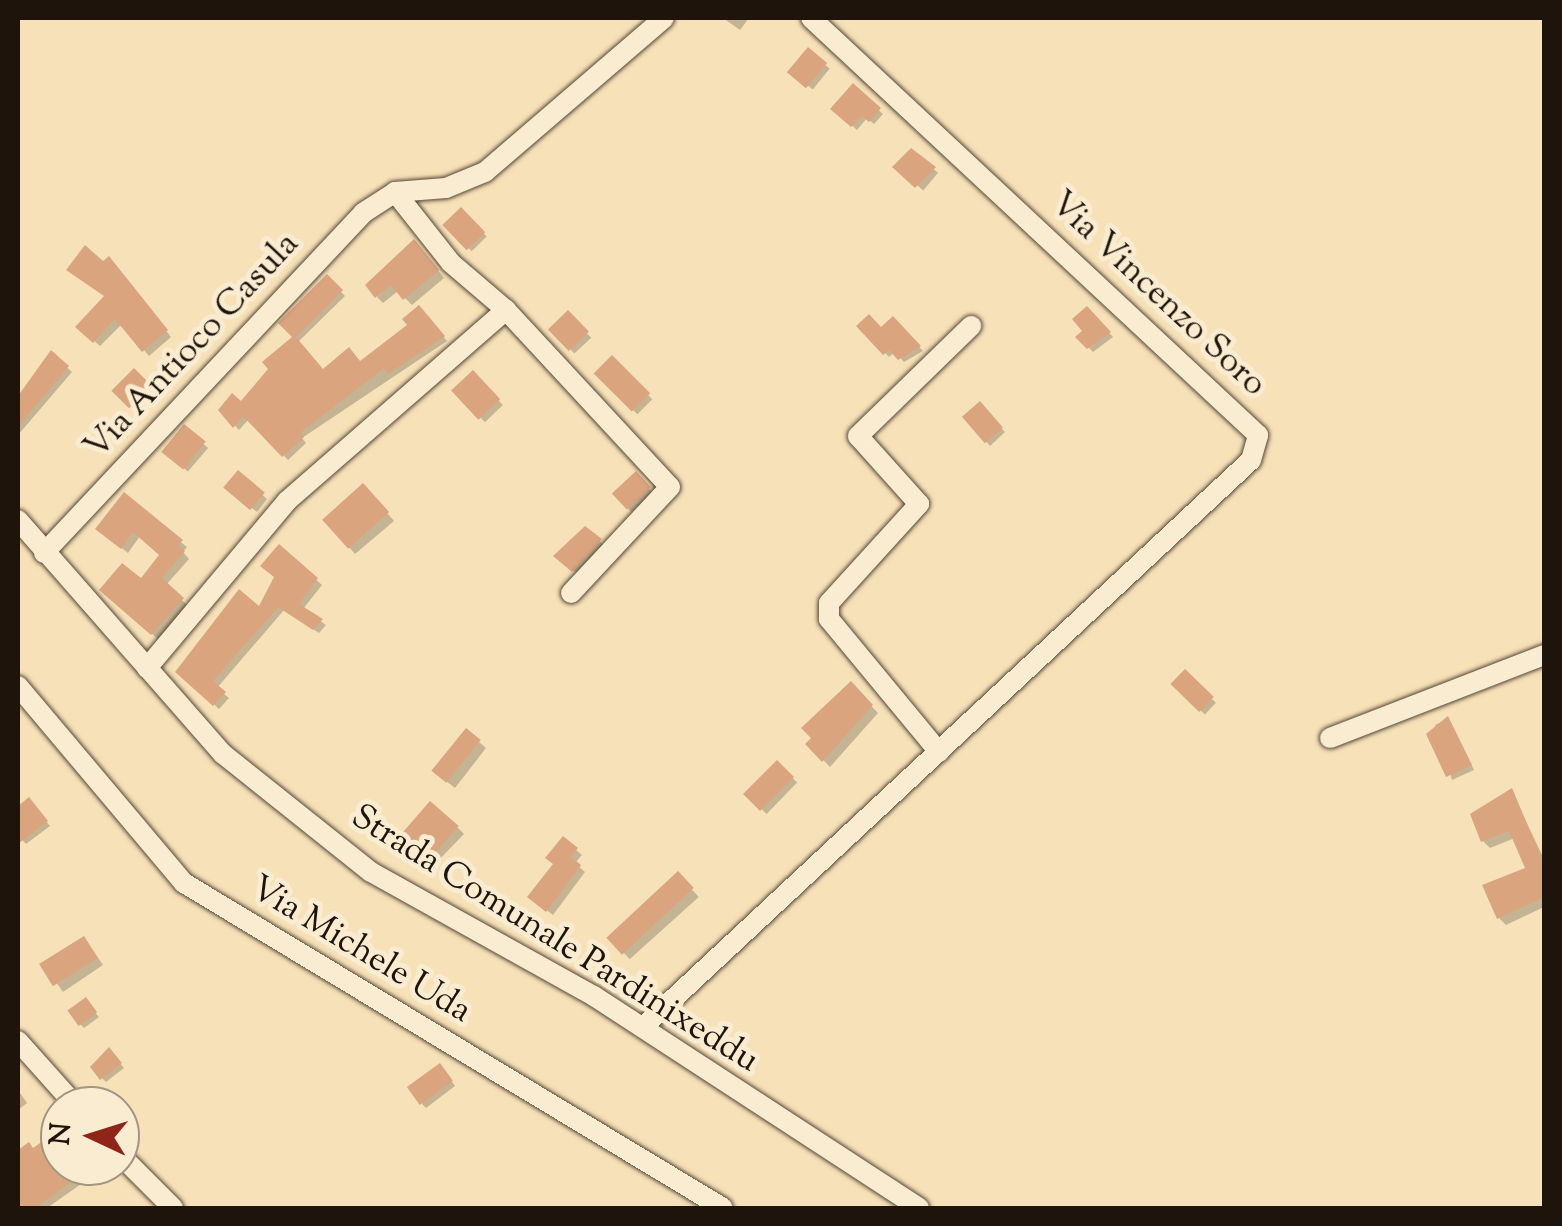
<!DOCTYPE html>
<html>
<head>
<meta charset="utf-8">
<style>
  body { margin:0 }
  #map { position:relative; width:1562px; height:1226px; overflow:hidden; background:#f7e1b8; font-family:"Sorts Mill Goudy",serif }
  div>[style] { position:absolute }
  .shadow>* { inset:0; background:#0003; transform-origin:0 0 }
  .building>* { inset:0; background:#daa47f; transform-origin:0 0 }
  .roads { filter:drop-shadow(0 0 2px #554736) drop-shadow(0 0 2px #554736) }
  .minor>* { height:20px; margin:-10px; padding:0 10px; transform-origin:10px; border-radius:10px; background:#faecd1 }
  span { translate:-50% -50%; white-space:nowrap; text-align:center; line-height:1.15; -webkit-text-stroke:10px #faecd1; paint-order:stroke }
  .street-label { font-size:35px; color:#1f140b }
  .frame { position:absolute; inset:0; border:20px solid #1f140b; pointer-events:none }
  .north { position:absolute; left:40px; top:1086px; width:100px; height:100px; box-sizing:border-box; background:#faecd1; border:2px solid #a29682; border-radius:50%; rotate:274deg; font-size:28px; font-weight:700; line-height:40px; text-align:center; color:#1f140b }
  .north::after { content:''; display:block; margin:auto; width:35px; height:45px; background:#8f2418; clip-path:polygon(50% 0,100% 100%,50% 72%,0 100%) }
</style>
</head>
<body>
<div id="map">
  <div class="shadow">
    <div style="clip-path:polygon(723px 18px,749px 18px,740px 30px)"></div>
    <div style="left:808px;top:51px;width:28px;height:27px;rotate:39deg"></div>
    <div style="clip-path:polygon(853px 87px,883px 114px,874px 124px,867px 118px,857px 130px,834px 109px)"></div>
    <div style="left:912px;top:151px;width:34px;height:23px;rotate:40deg"></div>
    <div style="left:461px;top:210px;width:37px;height:21px;rotate:46deg"></div>
    <div style="clip-path:polygon(421px 249px,444px 278px,412px 305px,398px 291px,383px 303px,377px 297px)"></div>
    <div style="clip-path:polygon(115px 265px,171px 337px,149px 356px,122px 324px,100px 346px,78px 327px,106px 297px)"></div>
    <div style="clip-path:polygon(327px 277px,345px 296px,298px 342px,323px 372px,360px 364px,423px 312px,447px 341px,302px 438px,306px 443px,288px 460px,249px 419px,239px 430px,221px 410px,241px 404px,296px 337px)"></div>
    <div style="clip-path:polygon(1087px 309px,1113px 337px,1093px 352px,1079px 337px,1086px 331px)"></div>
    <div style="left:568px;top:313px;width:34px;height:23px;rotate:47deg"></div>
    <div style="clip-path:polygon(893px 319px,923px 351px,904px 362px,895px 352px,889px 357px,860px 326px,881px 330px)"></div>
    <div style="clip-path:polygon(52px 353px,72px 372px,18px 435px,18px 399px)"></div>
    <div style="left:612px;top:359px;width:57px;height:21px;rotate:45deg"></div>
    <div style="left:134px;top:371px;width:30px;height:27px;rotate:45deg"></div>
    <div style="left:473px;top:374px;width:43px;height:25px;rotate:46deg"></div>
    <div style="clip-path:polygon(980px 405px,1005px 432px,990px 446px,965px 416px)"></div>
    <div style="left:184px;top:427px;width:32px;height:31px;rotate:41deg"></div>
    <div style="clip-path:polygon(238px 473px,267px 499px,257px 512px,231px 492px)"></div>
    <div style="left:636px;top:474px;width:25px;height:29px;rotate:48deg"></div>
    <div style="clip-path:polygon(370px 493px,394px 521px,355px 554px,349px 547px)"></div>
    <div style="clip-path:polygon(124px 496px,187px 547px,183px 552px,189px 559px,166px 585px,188px 606px,158px 639px,108px 596px,141px 582px,162px 555px,140px 536px,128px 553px,104px 534px)"></div>
    <div style="clip-path:polygon(586px 529px,604px 545px,577px 574px,556px 556px)"></div>
    <div style="clip-path:polygon(280px 548px,322px 585px,303px 609px,326px 625px,319px 633px,284px 610px,217px 688px,229px 698px,219px 709px,178px 671px,260px 610px,276px 577px)"></div>
    <div style="left:1185px;top:673px;width:43px;height:16px;rotate:44deg"></div>
    <div style="clip-path:polygon(851px 685px,878px 713px,830px 767px,808px 744px)"></div>
    <div style="clip-path:polygon(1448px 719px,1474px 770px,1452px 780px,1435px 725px)"></div>
    <div style="clip-path:polygon(479px 742px,486px 748px,455px 788px,442px 778px)"></div>
    <div style="left:777px;top:763px;width:28px;height:44px;rotate:44deg"></div>
    <div style="clip-path:polygon(1512px 792px,1544px 859px,1544px 907px,1506px 925px,1499px 918px,1529px 869px,1515px 838px,1490px 848px,1483px 841px)"></div>
    <div style="clip-path:polygon(29px 800px,50px 826px,26px 844px,18px 835px,18px 809px)"></div>
    <div style="clip-path:polygon(457px 827px,464px 834px,434px 865px,409px 844px)"></div>
    <div style="clip-path:polygon(576px 850px,582px 855px,575px 863px,585px 872px,553px 915px,536px 902px)"></div>
    <div style="left:678px;top:874px;width:31px;height:93px;rotate:48deg"></div>
    <div style="clip-path:polygon(90px 946px,103px 965px,63px 992px,44px 965px)"></div>
    <div style="clip-path:polygon(89px 1005px,99px 1017px,84px 1028px,80px 1024px)"></div>
    <div style="clip-path:polygon(113px 1054px,124px 1068px,106px 1082px,102px 1078px)"></div>
    <div style="clip-path:polygon(444px 1070px,455px 1086px,426px 1108px,422px 1104px)"></div>
    <div style="clip-path:polygon(18px 1090px,27px 1103px,18px 1110px)"></div>
    <div style="clip-path:polygon(60px 1132px,60px 1166px,87px 1166px,94px 1175px,47px 1208px,18px 1208px,18px 1151px,28px 1145px,34px 1151px)"></div>
  </div>
  <div class="building">
    <div style="left:808px;top:47px;width:25px;height:33px;rotate:40deg"></div>
    <div style="clip-path:polygon(853px 83px,881px 108px,869px 122px,862px 116px,851px 127px,830px 109px)"></div>
    <div style="clip-path:polygon(911px 148px,936px 167px,915px 188px,892px 167px)"></div>
    <div style="left:461px;top:207px;width:35px;height:26px;rotate:46deg"></div>
    <div style="clip-path:polygon(414px 239px,439px 270px,403px 300px,391px 285px,375px 298px,365px 285px)"></div>
    <div style="clip-path:polygon(85px 245px,103px 261px,109px 256px,168px 330px,142px 352px,115px 319px,93px 343px,75px 327px,104px 296px,66px 270px)"></div>
    <div style="clip-path:polygon(327px 274px,343px 290px,296px 337px,323px 369px,349px 347px,360px 361px,407px 325px,402px 319px,419px 305px,445px 336px,388px 374px,384px 368px,300px 433px,304px 437px,282px 457px,243px 416px,233px 428px,218px 410px,232px 393px,241px 401px,268px 369px,262px 362px,292px 337px,278px 323px)"></div>
    <div style="clip-path:polygon(1087px 306px,1111px 332px,1087px 349px,1075px 337px,1082px 331px,1072px 319px)"></div>
    <div style="left:568px;top:310px;width:30px;height:28px;rotate:46deg"></div>
    <div style="clip-path:polygon(869px 314px,881px 327px,893px 316px,921px 346px,898px 360px,889px 350px,883px 355px,856px 326px)"></div>
    <div style="clip-path:polygon(51px 350px,69px 366px,18px 426px,18px 396px)"></div>
    <div style="left:612px;top:355px;width:54px;height:26px;rotate:45deg"></div>
    <div style="left:134px;top:368px;width:25px;height:32px;rotate:45deg"></div>
    <div style="left:473px;top:370px;width:40px;height:30px;rotate:47deg"></div>
    <div style="left:980px;top:401px;width:35px;height:24px;rotate:49deg"></div>
    <div style="left:184px;top:424px;width:28px;height:36px;rotate:39deg"></div>
    <div style="left:238px;top:470px;width:35px;height:23px;rotate:40deg"></div>
    <div style="left:636px;top:471px;width:22px;height:33px;rotate:47deg"></div>
    <div style="left:363px;top:483px;width:39px;height:55px;rotate:48deg"></div>
    <div style="clip-path:polygon(124px 492px,183px 540px,178px 545px,185px 551px,162px 578px,184px 598px,151px 635px,99px 590px,122px 563px,141px 578px,159px 555px,133px 532px,121px 549px,95px 529px)"></div>
    <div style="clip-path:polygon(585px 526px,602px 539px,572px 572px,553px 556px)"></div>
    <div style="clip-path:polygon(279px 544px,318px 578px,299px 604px,323px 619px,313px 630px,278px 607px,213px 681px,226px 692px,213px 706px,175px 672px,239px 589px,259px 606px,274px 577px,260px 566px)"></div>
    <div style="left:1185px;top:669px;width:40px;height:21px;rotate:44deg"></div>
    <div style="clip-path:polygon(851px 681px,873px 705px,822px 762px,805px 744px,811px 738px,801px 728px)"></div>
    <div style="clip-path:polygon(1448px 716px,1472px 765px,1446px 777px,1426px 734px)"></div>
    <div style="left:466px;top:728px;width:19px;height:55px;rotate:39deg"></div>
    <div style="left:777px;top:760px;width:24px;height:48px;rotate:45deg"></div>
    <div style="clip-path:polygon(1512px 788px,1544px 864px,1544px 897px,1497px 919px,1482px 885px,1525px 868px,1509px 831px,1481px 842px,1470px 814px)"></div>
    <div style="clip-path:polygon(29px 797px,48px 821px,18px 844px,18px 806px)"></div>
    <div style="left:430px;top:801px;width:38px;height:48px;rotate:41deg"></div>
    <div style="clip-path:polygon(563px 836px,578px 848px,571px 857px,581px 865px,546px 912px,527px 897px,553px 864px,545px 858px)"></div>
    <div style="left:678px;top:871px;width:23px;height:98px;rotate:47deg"></div>
    <div style="left:84px;top:936px;width:26px;height:53px;rotate:58deg"></div>
    <div style="left:86px;top:997px;width:19px;height:23px;rotate:54deg"></div>
    <div style="clip-path:polygon(109px 1047px,122px 1063px,100px 1080px,90px 1067px)"></div>
    <div style="left:440px;top:1063px;width:22px;height:41px;rotate:54deg"></div>
    <div style="clip-path:polygon(60px 1129px,60px 1166px,94px 1166px,35px 1208px,18px 1208px,18px 1150px,29px 1142px,33px 1148px)"></div>
  </div>
  <div class="roads">
    <div class="minor">
      <div style="left:395px;top:192px;width:51px;rotate:-4.5deg"></div>
      <div style="left:446px;top:188px;width:42px;rotate:-22.3deg"></div>
      <div style="left:485px;top:172px;width:236px;rotate:-40.7deg"></div>
      <div style="left:18px;top:520px;width:311px;rotate:48.8deg"></div>
      <div style="left:223px;top:754px;width:189px;rotate:38.6deg"></div>
      <div style="left:371px;top:872px;width:255px;rotate:29.1deg"></div>
      <div style="left:594px;top:996px;width:388px;rotate:33.1deg"></div>
      <div style="left:44px;top:553px;width:466px;rotate:-46.8deg"></div>
      <div style="left:363px;top:213px;width:38px;rotate:-33deg"></div>
      <div style="left:395px;top:192px;width:90px;rotate:51.7deg"></div>
      <div style="left:451px;top:263px;width:72px;rotate:40.5deg"></div>
      <div style="left:147px;top:668px;width:218px;rotate:-50deg"></div>
      <div style="left:287px;top:501px;width:291px;rotate:-41.1deg"></div>
      <div style="left:506px;top:310px;width:241px;rotate:47.2deg"></div>
      <div style="left:670px;top:487px;width:145px;rotate:133deg"></div>
      <div style="left:18px;top:686px;width:258px;rotate:49.9deg"></div>
      <div style="left:184px;top:883px;width:629px;rotate:31.09deg"></div>
      <div style="left:1330px;top:738px;width:230px;rotate:-21.2deg"></div>
      <div style="left:939px;top:752px;width:173px;rotate:-129.6deg"></div>
      <div style="left:829px;top:619px;width:16px;rotate:-90deg"></div>
      <div style="left:829px;top:603px;width:134px;rotate:-47.7deg"></div>
      <div style="left:919px;top:504px;width:91px;rotate:-131.9deg"></div>
      <div style="left:858px;top:436px;width:158px;rotate:-44.2deg"></div>
      <div style="left:643px;top:1027px;width:831px;rotate:-43deg"></div>
      <div style="left:1251px;top:460px;width:26px;rotate:-74deg"></div>
      <div style="left:1258px;top:435px;width:611px;rotate:-136.99deg"></div>
      <div style="left:18px;top:1041px;width:87px;rotate:48.3deg"></div>
      <div style="left:120px;top:1155px;width:75px;rotate:45deg"></div>
    </div>
  </div>
  <div class="street-label">
    <span style="left:1157px;top:295px;rotate:43deg">Via Vincenzo Soro</span>
    <span style="left:193px;top:347px;rotate:-47deg">Via Antioco Casula</span>
    <span style="left:554px;top:940px;rotate:32deg">Strada Comunale Pardinixeddu</span>
    <span style="left:360px;top:951px;rotate:31deg">Via Michele Uda</span>
  </div>
  <div class="frame"></div>
  <div class="north">N</div>
</div>
</body>
</html>
